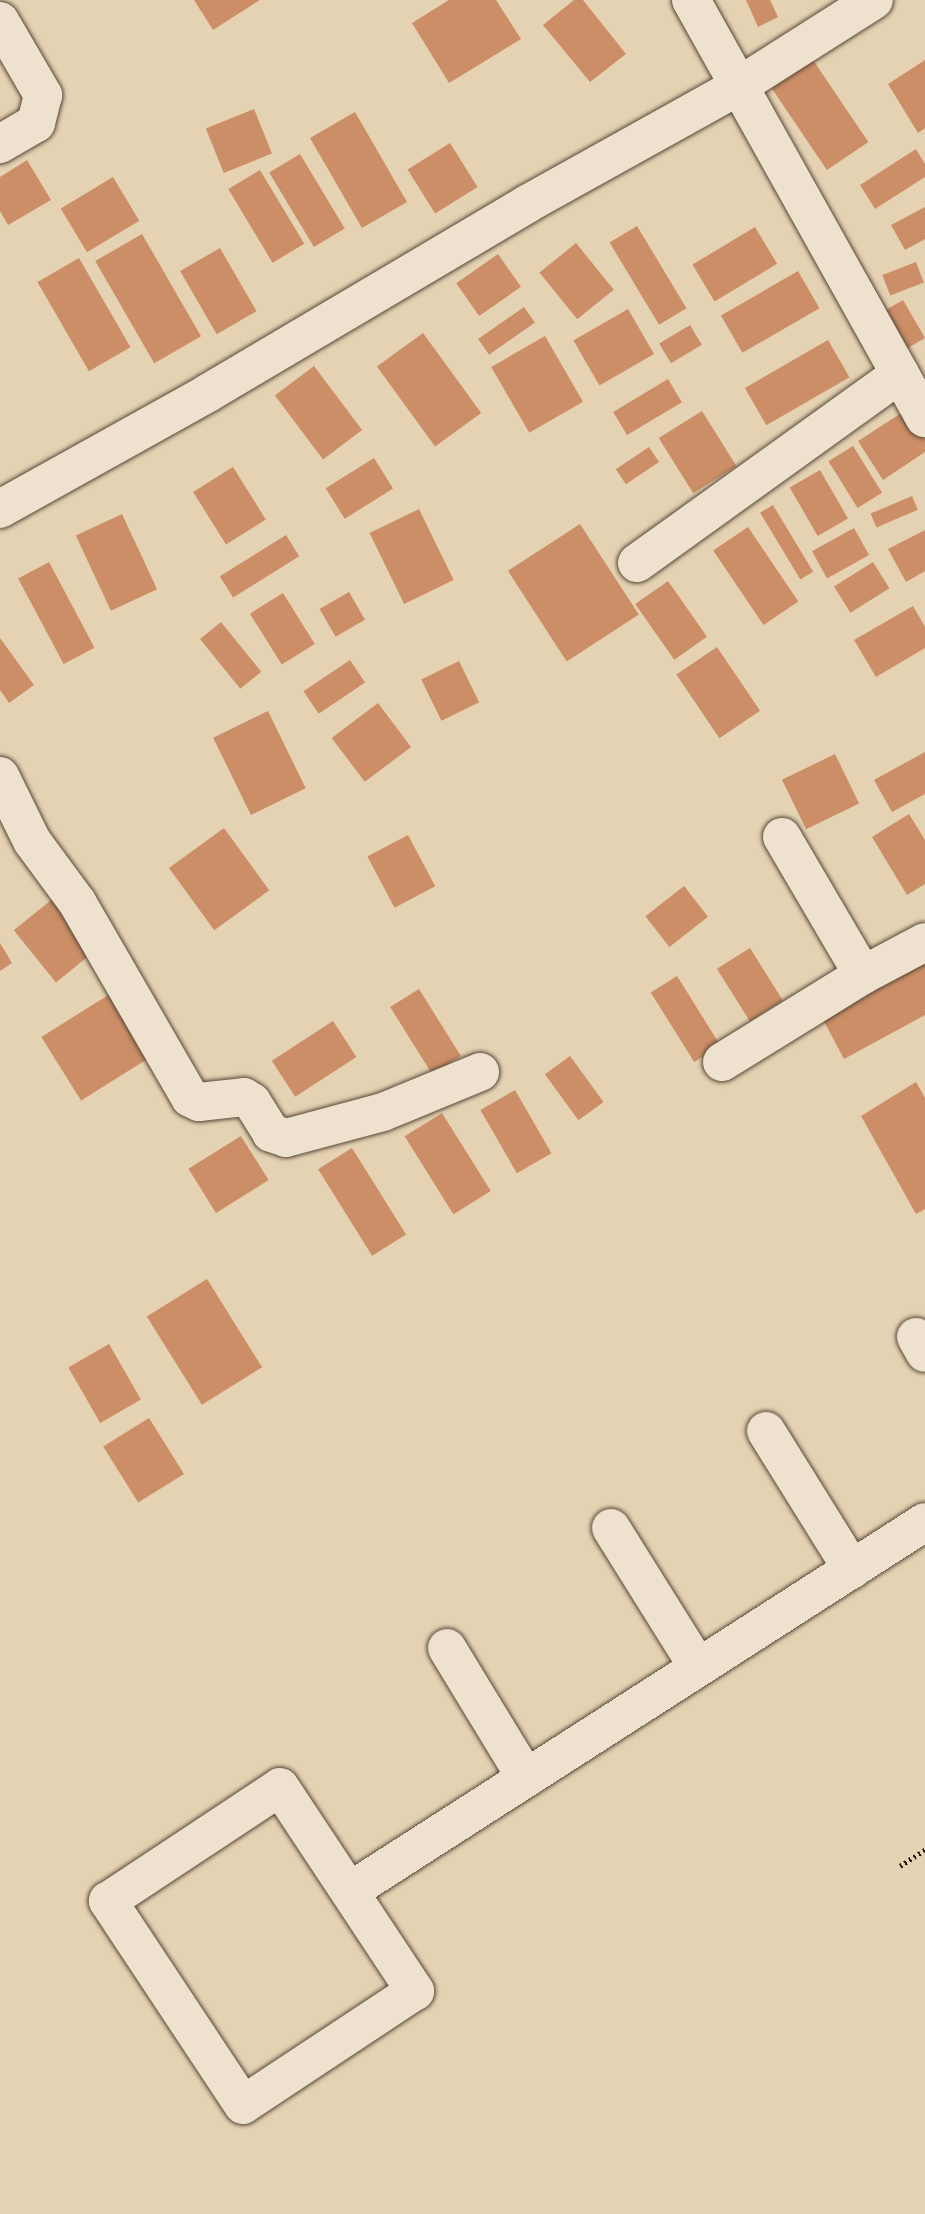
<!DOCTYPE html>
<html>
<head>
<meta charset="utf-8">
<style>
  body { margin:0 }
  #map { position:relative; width:925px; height:2214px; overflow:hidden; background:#e5d2b3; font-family:"Libre Caslon Text",serif }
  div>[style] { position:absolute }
  .building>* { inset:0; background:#cc8e67; transform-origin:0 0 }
  .path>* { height:4.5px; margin-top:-2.25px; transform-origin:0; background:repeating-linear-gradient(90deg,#28190e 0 2px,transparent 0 5.5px) }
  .roads { filter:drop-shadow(0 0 2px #574737) drop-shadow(0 0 2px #574737) }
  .minor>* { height:38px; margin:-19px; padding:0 19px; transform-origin:19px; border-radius:19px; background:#eee2ce }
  span { translate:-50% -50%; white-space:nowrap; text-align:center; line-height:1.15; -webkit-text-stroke:5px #eee2ce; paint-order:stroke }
</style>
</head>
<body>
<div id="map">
  <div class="building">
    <div style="clip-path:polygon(194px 0,260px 0,213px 30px)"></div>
    <div style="clip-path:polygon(449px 0,496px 0,521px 39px,449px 83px,412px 23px)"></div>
    <div style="clip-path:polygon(574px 0,583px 0,626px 54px,590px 82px,543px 25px)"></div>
    <div style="clip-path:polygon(746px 0,770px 0,778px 17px,758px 27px)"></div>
    <div style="left:813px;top:60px;width:99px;height:50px;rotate:56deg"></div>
    <div style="clip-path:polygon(925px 60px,925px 128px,918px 133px,888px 84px)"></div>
    <div style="left:254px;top:109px;width:48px;height:52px;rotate:68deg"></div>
    <div style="left:355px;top:112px;width:104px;height:52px;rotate:60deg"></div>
    <div style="left:450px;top:143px;width:52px;height:50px;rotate:58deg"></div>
    <div style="clip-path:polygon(916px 149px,925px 164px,925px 177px,875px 209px,860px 185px)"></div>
    <div style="left:300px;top:154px;width:87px;height:36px;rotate:59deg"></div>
    <div style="clip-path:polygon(27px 160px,51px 200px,8px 225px,0 211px,0 177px)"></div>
    <div style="left:260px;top:170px;width:86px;height:37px;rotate:59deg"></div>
    <div style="left:113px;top:177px;width:51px;height:61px;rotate:59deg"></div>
    <div style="clip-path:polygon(925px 207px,925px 239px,905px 250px,891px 225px)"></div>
    <div style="left:637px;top:226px;width:96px;height:32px;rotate:59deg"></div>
    <div style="left:755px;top:227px;width:43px;height:73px;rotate:59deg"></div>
    <div style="left:142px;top:234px;width:118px;height:54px;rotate:60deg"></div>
    <div style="left:576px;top:243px;width:60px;height:47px;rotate:51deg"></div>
    <div style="left:220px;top:248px;width:73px;height:46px;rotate:60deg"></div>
    <div style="left:498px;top:254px;width:40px;height:51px;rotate:55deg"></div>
    <div style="left:79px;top:258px;width:103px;height:48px;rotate:60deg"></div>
    <div style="left:916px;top:262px;width:22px;height:36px;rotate:69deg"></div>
    <div style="left:798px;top:271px;width:43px;height:89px;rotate:60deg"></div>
    <div style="left:903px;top:300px;width:44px;height:32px;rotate:60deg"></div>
    <div style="left:524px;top:307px;width:19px;height:56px;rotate:55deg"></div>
    <div style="left:628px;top:309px;width:52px;height:63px;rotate:60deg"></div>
    <div style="left:690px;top:325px;width:23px;height:36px;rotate:59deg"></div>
    <div style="left:423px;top:333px;width:99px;height:57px;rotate:54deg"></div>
    <div style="left:545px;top:336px;width:76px;height:62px;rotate:60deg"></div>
    <div style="left:828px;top:340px;width:43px;height:96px;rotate:60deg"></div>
    <div style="left:314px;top:366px;width:80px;height:49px;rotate:53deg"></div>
    <div style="left:668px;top:379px;width:27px;height:64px;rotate:59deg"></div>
    <div style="clip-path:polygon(906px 410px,925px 439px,925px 452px,883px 480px,858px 441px)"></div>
    <div style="left:702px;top:411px;width:65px;height:51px;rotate:58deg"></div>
    <div style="left:853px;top:446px;width:55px;height:29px;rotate:58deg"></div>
    <div style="left:649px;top:447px;width:18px;height:40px;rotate:56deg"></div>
    <div style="left:374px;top:458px;width:36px;height:57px;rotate:58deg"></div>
    <div style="left:233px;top:467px;width:62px;height:47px;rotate:58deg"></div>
    <div style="left:820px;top:470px;width:56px;height:35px;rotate:60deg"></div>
    <div style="left:912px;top:496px;width:15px;height:45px;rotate:67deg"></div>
    <div style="left:773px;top:505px;width:78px;height:15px;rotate:59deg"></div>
    <div style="left:419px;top:509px;width:79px;height:55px;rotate:64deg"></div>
    <div style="left:122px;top:514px;width:83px;height:51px;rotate:65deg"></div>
    <div style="left:580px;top:524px;width:108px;height:86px;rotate:57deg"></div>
    <div style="left:748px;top:527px;width:90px;height:42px;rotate:56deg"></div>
    <div style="left:854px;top:528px;width:31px;height:48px;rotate:61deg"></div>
    <div style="clip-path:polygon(925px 530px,925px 571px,906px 582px,888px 549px)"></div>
    <div style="left:286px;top:535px;width:25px;height:78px;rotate:58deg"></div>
    <div style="left:49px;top:562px;width:97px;height:35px;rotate:62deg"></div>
    <div style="left:873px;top:562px;width:31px;height:46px;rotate:58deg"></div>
    <div style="left:668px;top:581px;width:68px;height:40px;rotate:55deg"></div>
    <div style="left:349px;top:592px;width:32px;height:34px;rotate:60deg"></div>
    <div style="left:283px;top:593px;width:60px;height:39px;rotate:58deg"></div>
    <div style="clip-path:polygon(913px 606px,925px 627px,925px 648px,876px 677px,854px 640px)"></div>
    <div style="left:221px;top:622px;width:64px;height:27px;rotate:51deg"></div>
    <div style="clip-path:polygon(0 638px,34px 685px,9px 703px,0 690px)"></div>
    <div style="left:717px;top:647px;width:77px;height:49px;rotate:56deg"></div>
    <div style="left:350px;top:660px;width:27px;height:56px;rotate:56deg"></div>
    <div style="left:459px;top:661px;width:46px;height:42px;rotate:64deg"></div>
    <div style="left:378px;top:703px;width:55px;height:58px;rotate:53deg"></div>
    <div style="left:268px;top:711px;width:86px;height:61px;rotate:64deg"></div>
    <div style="clip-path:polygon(925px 752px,925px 794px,892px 812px,874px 780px)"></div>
    <div style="left:835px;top:754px;width:55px;height:59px;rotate:64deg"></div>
    <div style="clip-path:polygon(909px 814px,925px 840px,925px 884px,907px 895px,872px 837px)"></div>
    <div style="left:224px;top:828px;width:77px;height:68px;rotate:54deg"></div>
    <div style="left:408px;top:835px;width:58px;height:46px;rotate:62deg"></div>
    <div style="left:684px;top:886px;width:39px;height:49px;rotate:52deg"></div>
    <div style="left:55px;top:897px;width:67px;height:53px;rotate:51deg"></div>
    <div style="clip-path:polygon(0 943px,12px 963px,0 971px)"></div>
    <div style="left:750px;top:948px;width:62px;height:39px;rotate:58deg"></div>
    <div style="clip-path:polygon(925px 953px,925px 1015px,844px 1059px,818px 1010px)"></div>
    <div style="left:677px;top:976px;width:82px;height:31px;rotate:58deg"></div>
    <div style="left:419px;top:989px;width:79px;height:34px;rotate:58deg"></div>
    <div style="left:110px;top:994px;width:75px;height:81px;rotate:58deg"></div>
    <div style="left:333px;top:1021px;width:43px;height:73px;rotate:57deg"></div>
    <div style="left:570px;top:1056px;width:57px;height:31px;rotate:54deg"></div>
    <div style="clip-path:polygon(916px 1082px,925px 1098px,925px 1209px,916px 1214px,861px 1116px)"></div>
    <div style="left:515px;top:1090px;width:73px;height:40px;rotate:60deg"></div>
    <div style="left:442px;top:1113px;width:92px;height:44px;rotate:58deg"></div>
    <div style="left:241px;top:1136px;width:52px;height:62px;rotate:58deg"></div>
    <div style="left:352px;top:1148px;width:102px;height:40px;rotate:58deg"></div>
    <div style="left:207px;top:1279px;width:104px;height:71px;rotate:58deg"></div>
    <div style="left:109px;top:1344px;width:64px;height:47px;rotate:60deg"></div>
    <div style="left:149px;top:1418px;width:66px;height:54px;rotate:58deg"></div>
  </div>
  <div class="path">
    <div style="left:900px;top:1866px;width:30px;rotate:-33deg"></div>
  </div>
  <div class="roads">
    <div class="minor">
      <div style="left:691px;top:0;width:479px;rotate:60.8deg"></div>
      <div style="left:0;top:21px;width:86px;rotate:59.8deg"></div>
      <div style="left:43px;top:95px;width:29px;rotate:104deg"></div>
      <div style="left:36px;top:123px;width:42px;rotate:149.7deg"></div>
      <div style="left:0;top:509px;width:238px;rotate:-29.1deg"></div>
      <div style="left:208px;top:393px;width:371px;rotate:-30.6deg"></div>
      <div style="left:527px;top:204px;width:240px;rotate:-29.1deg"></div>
      <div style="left:737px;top:87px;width:162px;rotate:-32.4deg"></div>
      <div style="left:637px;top:563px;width:324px;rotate:-35.7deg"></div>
      <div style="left:0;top:776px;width:72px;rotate:63.8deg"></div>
      <div style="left:32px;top:841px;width:76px;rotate:53.6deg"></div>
      <div style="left:77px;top:902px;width:226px;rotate:60deg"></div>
      <div style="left:190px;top:1098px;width:10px;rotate:24deg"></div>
      <div style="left:199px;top:1102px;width:45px;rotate:-6.3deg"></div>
      <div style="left:244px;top:1097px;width:9px;rotate:32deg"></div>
      <div style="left:252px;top:1102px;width:36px;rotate:58deg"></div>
      <div style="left:271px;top:1133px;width:16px;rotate:18deg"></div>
      <div style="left:286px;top:1138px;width:100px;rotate:-15deg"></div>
      <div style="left:383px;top:1112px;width:105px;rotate:-22.4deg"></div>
      <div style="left:782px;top:837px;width:160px;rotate:59.6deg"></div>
      <div style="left:722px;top:1062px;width:166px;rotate:-31.7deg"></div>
      <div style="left:863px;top:975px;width:70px;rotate:-28deg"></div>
      <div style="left:916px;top:1337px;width:18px;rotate:61deg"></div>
      <div style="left:766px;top:1431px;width:163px;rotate:58.1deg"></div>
      <div style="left:611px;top:1528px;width:164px;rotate:58deg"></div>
      <div style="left:447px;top:1648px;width:152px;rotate:58.7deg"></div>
      <div style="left:280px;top:1787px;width:245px;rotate:56.5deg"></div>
      <div style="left:415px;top:1991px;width:206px;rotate:146.5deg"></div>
      <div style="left:243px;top:2105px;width:245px;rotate:-123.5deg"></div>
      <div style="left:108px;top:1901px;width:206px;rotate:-33.5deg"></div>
      <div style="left:350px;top:1891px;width:683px;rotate:-32.69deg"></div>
    </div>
  </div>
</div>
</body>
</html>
